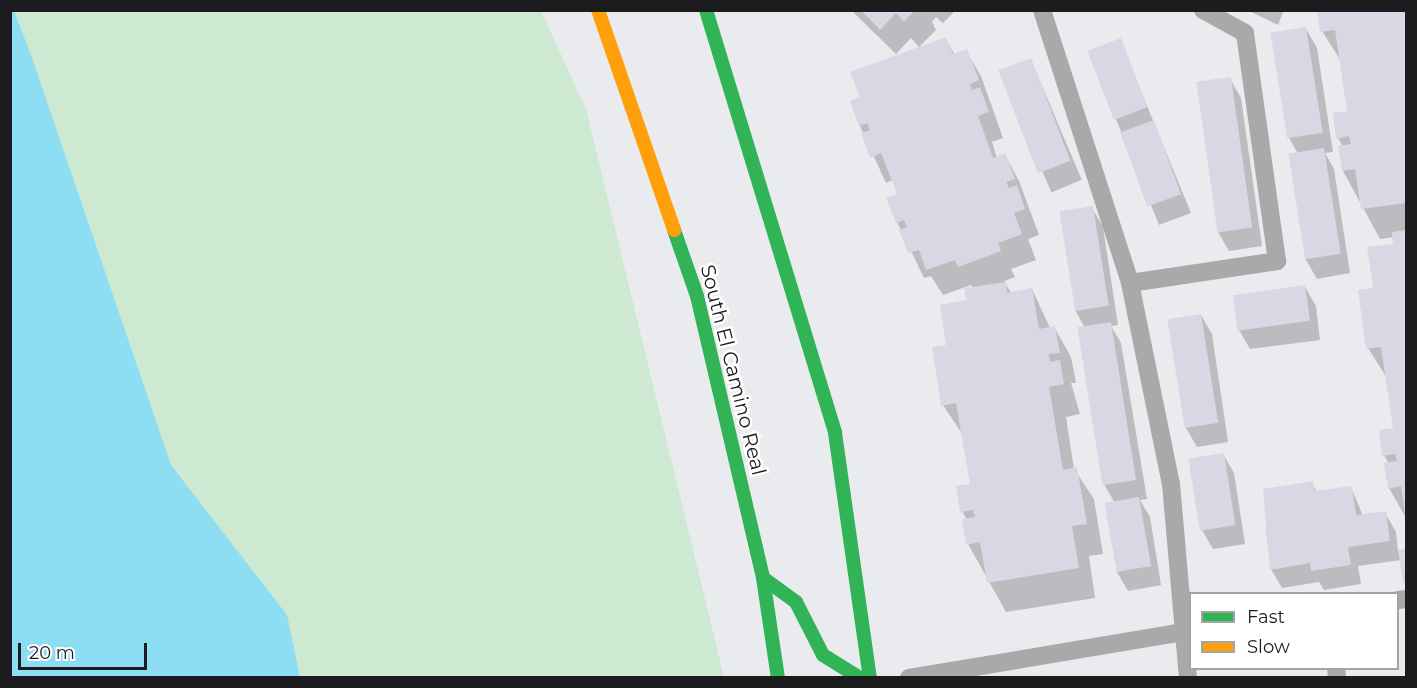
<!DOCTYPE html>
<html>
<head>
<meta charset="utf-8">
<style>
  body { margin:0 }
  #map { position:relative; width:1417px; height:688px; overflow:hidden; background:#eaebef; font-family:Montserrat,sans-serif }
  div>[style] { position:absolute }
  .green>* { inset:0; background:#cde9d1 }
  .water>* { inset:0; background:#8ddef2 }
  .shadow>* { inset:0; background:#0003; transform-origin:0 0 }
  .building>* { inset:0; background:#dad6e4; transform-origin:0 0 }
  .lane>* { height:18px; margin:-9px; padding:0 9px; transform-origin:9px; border-radius:9px; background:#a9a9a9 }
  .fast>* { height:14px; margin:-7px; padding:0 7px; transform-origin:7px; border-radius:7px; background:#30b455 }
  .slow>* { height:14px; margin:-7px; padding:0 7px; transform-origin:7px; border-radius:7px; background:#ff9f0a }
  span { translate:-50% -50%; white-space:nowrap; text-align:center; line-height:1.15; -webkit-text-stroke:5px #fff; paint-order:stroke }
  .street-label { font-size:20px; color:#1c1c1e }
  .frame { position:absolute; inset:0; border:12px solid #1c1c1e; pointer-events:none }
  .legend { position:absolute; left:1189px; top:592px; width:210px; height:78px; box-sizing:border-box; background:#fff; border:2px solid #a4a4a5; margin:0; padding:8px 10px; list-style:none; font-size:18px; color:#1c1c1e }
  .legend li { display:flex; align-items:center; gap:12px; height:30px }
  .legend b { width:30px; border:2px solid #a4a4a5 }
  .scale { position:absolute; left:18px; top:643px; width:129px; height:27px; box-sizing:border-box; border:3px solid #1c1c1e; border-top:0; padding-left:8px; font-size:18px; line-height:21px; white-space:nowrap; color:#1c1c1e; -webkit-text-stroke:4px #fff; paint-order:stroke }
</style>
</head>
<body>
<div id="map">
  <div class="green">
    <div style="clip-path:polygon(10px 11px,541px 11px,586px 109px,724px 677px,11px 677px)"></div>
  </div>
  <div class="water">
    <div style="clip-path:polygon(10px 11px,14px 11px,31px 55px,171px 465px,287px 615px,300px 677px,11px 677px)"></div>
  </div>
  <div class="shadow">
    <div style="clip-path:polygon(851px 10px,956px 10px,943px 23px,936px 17px,932px 22px,936px 30px,919px 47px,911px 38px,896px 54px)"></div>
    <div style="clip-path:polygon(1247px 10px,1284px 10px,1278px 25px)"></div>
    <div style="clip-path:polygon(1319px 10px,1406px 10px,1406px 518px,1389px 488px,1389px 464px,1384px 455px,1394px 429px,1387px 378px,1368px 348px,1374px 289px,1395px 245px,1394px 237px,1380px 239px,1343px 171px,1343px 147px,1338px 138px,1348px 112px,1341px 61px,1322px 31px)"></div>
    <div style="clip-path:polygon(1306px 29px,1317px 48px,1333px 152px,1325px 153px,1334px 169px,1350px 273px,1317px 279px,1306px 260px,1298px 154px,1289px 138px)"></div>
    <div style="clip-path:polygon(946px 39px,955px 55px,966px 51px,981px 76px,1003px 138px,992px 142px,997px 158px,1005px 155px,1019px 181px,1039px 235px,1028px 239px,1036px 260px,1011px 269px,1015px 277px,1004px 281px,1011px 293px,1032px 289px,1050px 328px,1054px 327px,1071px 357px,1076px 383px,1071px 383px,1080px 414px,1066px 417px,1074px 469px,1094px 499px,1103px 554px,1089px 556px,1095px 598px,1006px 612px,968px 544px,967px 520px,962px 511px,972px 486px,963px 435px,943px 405px,948px 346px,973px 288px,971px 285px,943px 295px,931px 276px,924px 278px,897px 222px,899px 195px,893px 180px,886px 183px,860px 126px,862px 98px)"></div>
    <div style="clip-path:polygon(1120px 40px,1191px 213px,1159px 225px,1116px 119px)"></div>
    <div style="left:1031px;top:60px;width:130px;height:33px;rotate:67deg"></div>
    <div style="clip-path:polygon(1230px 79px,1241px 98px,1262px 246px,1229px 251px,1218px 232px)"></div>
    <div style="clip-path:polygon(1092px 208px,1103px 227px,1118px 325px,1111px 326px,1121px 343px,1147px 499px,1140px 500px,1150px 517px,1161px 585px,1128px 591px,1117px 572px,1106px 503px,1114px 502px,1104px 484px,1085px 328px,1075px 310px)"></div>
    <div style="clip-path:polygon(1305px 287px,1316px 306px,1320px 340px,1250px 349px,1239px 330px)"></div>
    <div style="clip-path:polygon(1201px 315px,1212px 334px,1228px 442px,1197px 447px,1186px 428px)"></div>
    <div style="clip-path:polygon(1223px 454px,1234px 473px,1245px 544px,1213px 549px,1202px 530px)"></div>
    <div style="clip-path:polygon(1312px 483px,1317px 492px,1351px 487px,1363px 516px,1385px 513px,1396px 532px,1398px 551px,1406px 550px,1406px 586px,1401px 560px,1358px 566px,1361px 584px,1324px 590px,1319px 582px,1282px 588px,1271px 569px,1266px 529px,1270px 529px)"></div>
  </div>
  <div class="building">
    <div style="clip-path:polygon(861px 10px,915px 10px,904px 22px,896px 13px,880px 30px)"></div>
    <div style="clip-path:polygon(1317px 10px,1406px 10px,1406px 203px,1361px 209px,1355px 169px,1342px 171px,1338px 146px,1351px 144px,1349px 136px,1336px 139px,1333px 113px,1347px 111px,1335px 30px,1320px 32px)"></div>
    <div style="left:1306px;top:27px;width:107px;height:36px;rotate:81deg"></div>
    <div style="clip-path:polygon(946px 37px,953px 54px,967px 49px,979px 80px,970px 84px,972px 90px,980px 87px,989px 112px,978px 116px,993px 158px,1005px 153px,1015px 179px,1006px 182px,1009px 188px,1017px 185px,1025px 209px,1014px 213px,1022px 234px,998px 243px,1001px 251px,958px 267px,955px 260px,926px 270px,919px 250px,908px 253px,899px 230px,907px 227px,904px 220px,896px 223px,886px 198px,897px 194px,881px 153px,870px 158px,861px 133px,870px 130px,867px 123px,859px 126px,850px 101px,860px 97px,850px 72px)"></div>
    <div style="left:1121px;top:38px;width:74px;height:36px;rotate:69deg"></div>
    <div style="left:1031px;top:58px;width:110px;height:35px;rotate:69deg"></div>
    <div style="left:1231px;top:77px;width:152px;height:35px;rotate:82deg"></div>
    <div style="left:1154px;top:120px;width:79px;height:36px;rotate:70deg"></div>
    <div style="left:1324px;top:148px;width:107px;height:36px;rotate:81deg"></div>
    <div style="left:1093px;top:206px;width:101px;height:34px;rotate:81deg"></div>
    <div style="clip-path:polygon(1406px 230px,1406px 513px,1405px 513px,1401px 486px,1388px 489px,1384px 463px,1397px 461px,1395px 454px,1382px 456px,1379px 430px,1393px 428px,1381px 347px,1366px 349px,1358px 290px,1373px 288px,1367px 247px,1393px 244px,1392px 232px)"></div>
    <div style="clip-path:polygon(1006px 282px,1007px 293px,1032px 288px,1039px 329px,1055px 326px,1060px 353px,1049px 354px,1050px 362px,1060px 360px,1064px 384px,1049px 387px,1063px 470px,1077px 467px,1087px 524px,1072px 526px,1079px 568px,987px 583px,980px 542px,966px 545px,962px 519px,975px 517px,973px 510px,960px 512px,956px 486px,970px 484px,956px 403px,941px 406px,932px 347px,946px 345px,940px 305px,966px 300px,964px 288px)"></div>
    <div style="left:1305px;top:285px;width:36px;height:73px;rotate:82deg"></div>
    <div style="left:1201px;top:314px;width:110px;height:34px;rotate:81deg"></div>
    <div style="left:1111px;top:322px;width:160px;height:34px;rotate:81deg"></div>
    <div style="left:1224px;top:453px;width:73px;height:36px;rotate:81deg"></div>
    <div style="clip-path:polygon(1313px 481px,1315px 491px,1352px 486px,1356px 515px,1386px 511px,1390px 541px,1348px 547px,1351px 565px,1311px 571px,1310px 563px,1270px 570px,1263px 489px)"></div>
    <div style="left:1139px;top:497px;width:70px;height:35px;rotate:80deg"></div>
    <div style="clip-path:polygon(1406px 548px,1406px 583px,1403px 583px,1398px 550px)"></div>
  </div>
  <div class="lane">
    <div style="left:1042px;top:10px;width:287px;rotate:72.1deg"></div>
    <div style="left:1130px;top:283px;width:149px;rotate:-8.5deg"></div>
    <div style="left:1277px;top:261px;width:230px;rotate:-98deg"></div>
    <div style="left:1245px;top:33px;width:48px;rotate:-151.3deg"></div>
    <div style="left:1130px;top:283px;width:205px;rotate:78.5deg"></div>
    <div style="left:1171px;top:484px;width:195px;rotate:85deg"></div>
    <div style="left:1398px;top:600px;width:8px;rotate:-7deg"></div>
    <div style="left:1336px;top:668px;width:10px;rotate:84deg"></div>
    <div style="left:909px;top:678px;width:285px;rotate:-9.5deg"></div>
  </div>
  <div class="fast">
    <div style="left:706px;top:10px;width:442px;rotate:73deg"></div>
    <div style="left:835px;top:433px;width:247px;rotate:81.9deg"></div>
    <div style="left:674px;top:230px;width:70px;rotate:70.8deg"></div>
    <div style="left:697px;top:296px;width:290px;rotate:76.8deg"></div>
    <div style="left:763px;top:578px;width:101px;rotate:81.5deg"></div>
    <div style="left:763px;top:578px;width:41px;rotate:36deg"></div>
    <div style="left:796px;top:602px;width:59px;rotate:63deg"></div>
    <div style="left:823px;top:655px;width:44px;rotate:31.9deg"></div>
  </div>
  <div class="slow">
    <div style="left:598px;top:10px;width:233px;rotate:70.9deg"></div>
  </div>
  <div class="street-label">
    <span style="left:733px;top:370px;rotate:76deg">South El Camino Real</span>
  </div>
  <div class="frame"></div>
  <ul class="legend">
  <li><b style="height:8px;background:#30b455"></b>Fast</li>
  <li><b style="height:8px;background:#ff9f0a"></b>Slow</li>
  </ul>
  <div class="scale">20 m</div>
</div>
</body>
</html>
